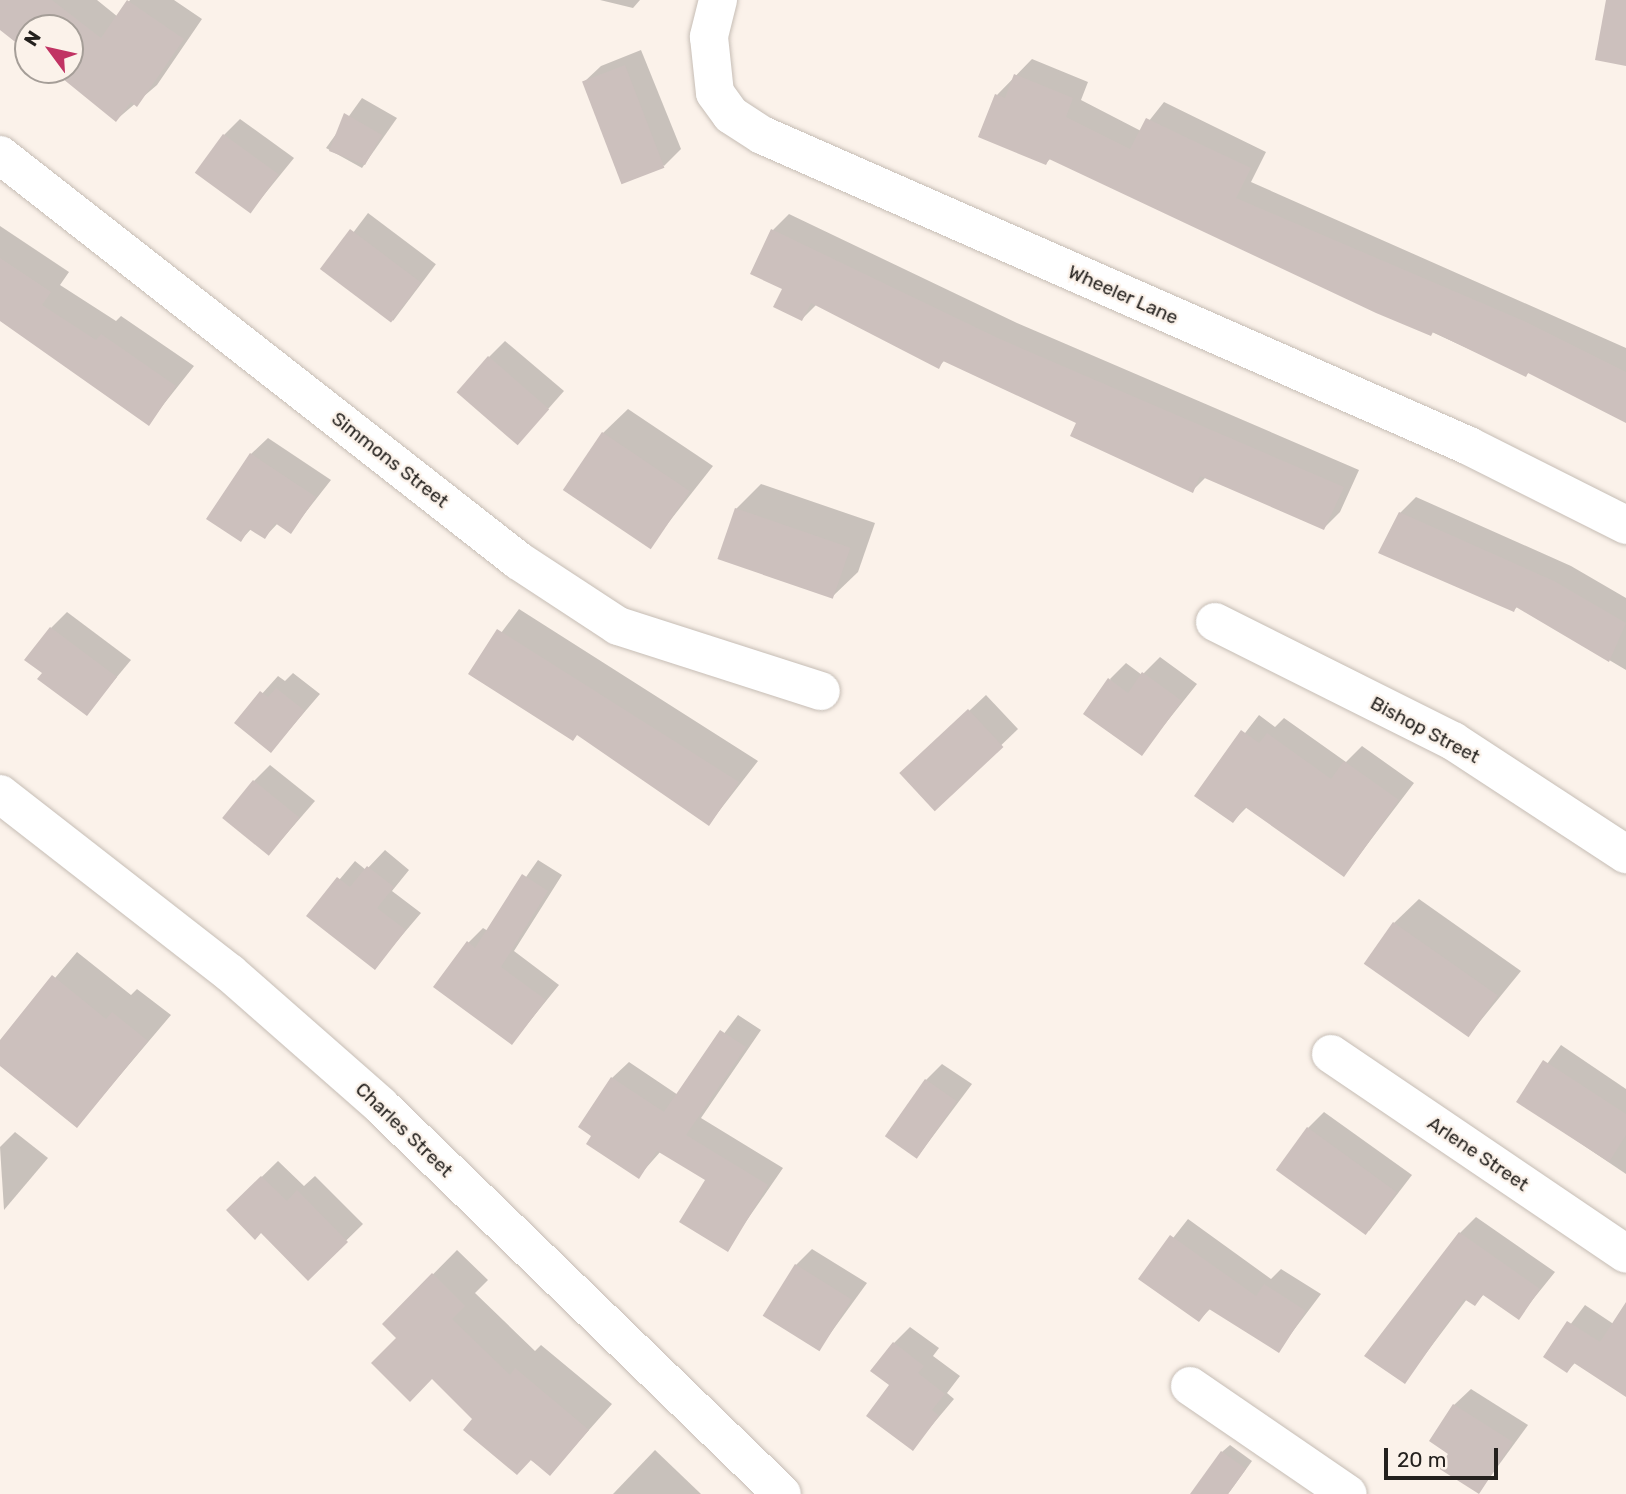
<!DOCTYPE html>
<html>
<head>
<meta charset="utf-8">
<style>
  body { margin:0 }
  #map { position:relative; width:1626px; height:1494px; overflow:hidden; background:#fbf2ea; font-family:Rubik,sans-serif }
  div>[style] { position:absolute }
  .shadow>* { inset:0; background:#0003; transform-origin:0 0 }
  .building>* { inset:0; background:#ccc0bd; transform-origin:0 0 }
  .roads { filter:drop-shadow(0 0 2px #c6bdb5) drop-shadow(0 0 2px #c6bdb5) }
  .street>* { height:38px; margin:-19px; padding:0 19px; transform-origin:19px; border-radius:19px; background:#fff }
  span { translate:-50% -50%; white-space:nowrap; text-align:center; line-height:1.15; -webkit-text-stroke:5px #fbf2ea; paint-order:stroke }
  .street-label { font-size:19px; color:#24211e }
  .north { position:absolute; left:14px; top:14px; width:70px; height:70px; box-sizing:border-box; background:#fbf2ea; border:2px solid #a59e98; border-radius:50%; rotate:303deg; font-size:19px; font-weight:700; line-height:28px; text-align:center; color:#24211e }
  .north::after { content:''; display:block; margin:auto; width:24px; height:32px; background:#c13363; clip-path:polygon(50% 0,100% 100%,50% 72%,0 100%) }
  .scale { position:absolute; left:1384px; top:1448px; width:114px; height:32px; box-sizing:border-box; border:4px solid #24211e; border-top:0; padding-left:9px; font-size:21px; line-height:24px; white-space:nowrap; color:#24211e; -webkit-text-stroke:5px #fbf2ea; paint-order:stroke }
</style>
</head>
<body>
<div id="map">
  <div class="shadow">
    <div style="clip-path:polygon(0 0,97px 0,118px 17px,130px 0,174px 0,202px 19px,157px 85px,116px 120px,53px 70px,70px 70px,70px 28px,28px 28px,28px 50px,0 28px)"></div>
    <div style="clip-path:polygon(600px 0,640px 0,633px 8px)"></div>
    <div style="clip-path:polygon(641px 50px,681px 149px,664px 166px,584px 82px,601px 66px)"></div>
    <div style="clip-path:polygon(1032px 59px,1088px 82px,1081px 100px,1141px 131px,1164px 102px,1266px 152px,1251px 182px,1626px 348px,1626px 406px,1530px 371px,1526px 375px,1051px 158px,1046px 163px,997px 95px)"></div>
    <div style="clip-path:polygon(362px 98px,397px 118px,362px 168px,326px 148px)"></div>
    <div style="clip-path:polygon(240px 119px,294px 158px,251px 211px,224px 135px)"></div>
    <div style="left:368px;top:213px;width:85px;height:71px;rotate:37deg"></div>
    <div style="clip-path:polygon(789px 214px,1017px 323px,1359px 470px,1340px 512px,1324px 528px,1206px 477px,1192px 491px,1079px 422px,945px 360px,938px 367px,817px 304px,802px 319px,784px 288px,773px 230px)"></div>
    <div style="clip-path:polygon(0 226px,69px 272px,60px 285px,116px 321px,121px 316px,194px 366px,148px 424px,0 320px)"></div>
    <div style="clip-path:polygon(505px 341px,564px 391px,518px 443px,489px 357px)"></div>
    <div style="clip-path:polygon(628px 409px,713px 466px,650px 546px,603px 433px)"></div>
    <div style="clip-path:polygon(268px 438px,331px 480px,291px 531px,278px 523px,265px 537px,252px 528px,241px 540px,251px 454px)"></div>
    <div style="clip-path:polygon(761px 484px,875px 523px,858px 572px,833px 596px,736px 509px)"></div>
    <div style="clip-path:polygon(1416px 497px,1571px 566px,1626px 598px,1626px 670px,1518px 606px,1514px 610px,1400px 513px)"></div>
    <div style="clip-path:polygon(519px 609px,758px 761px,709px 824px,578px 734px,471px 673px)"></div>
    <div style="clip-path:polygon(67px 612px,131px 660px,86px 714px,51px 628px)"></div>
    <div style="clip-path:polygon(1160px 657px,1197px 684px,1141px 754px,1110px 679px,1126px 663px,1142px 675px)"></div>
    <div style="clip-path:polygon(293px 673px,320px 694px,271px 751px,236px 723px,278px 676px,285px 681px)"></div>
    <div style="clip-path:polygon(986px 695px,1018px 729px,935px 809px,919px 758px)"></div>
    <div style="clip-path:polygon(1259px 715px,1275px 727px,1284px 718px,1346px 762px,1362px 746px,1414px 783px,1344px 875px,1247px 807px,1233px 821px,1197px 795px)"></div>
    <div style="clip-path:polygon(270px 765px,315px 801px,269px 854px,254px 781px)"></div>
    <div style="clip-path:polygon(385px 850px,409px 870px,392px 891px,421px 913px,375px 967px,309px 916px,355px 861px,366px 870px)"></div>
    <div style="clip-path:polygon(538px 860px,562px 875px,514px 951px,559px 985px,512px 1043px,468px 943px,483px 928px,488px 931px)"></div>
    <div style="clip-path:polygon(1419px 899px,1521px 971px,1468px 1036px,1394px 923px)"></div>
    <div style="clip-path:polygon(77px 952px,131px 995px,137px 989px,171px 1015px,77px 1126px,0 1064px,0 1043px)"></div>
    <div style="clip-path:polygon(738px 1015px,761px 1030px,701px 1118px,783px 1168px,727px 1249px,708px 1180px,661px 1151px,638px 1177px,612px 1078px,629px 1062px,678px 1095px)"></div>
    <div style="clip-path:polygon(1561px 1045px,1626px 1089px,1626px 1174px,1519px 1102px)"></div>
    <div style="clip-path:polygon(942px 1064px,972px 1084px,918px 1156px,926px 1080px)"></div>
    <div style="clip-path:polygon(1324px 1112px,1412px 1175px,1369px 1231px,1308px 1128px)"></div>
    <div style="clip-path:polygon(15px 1132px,48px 1158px,4px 1210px,0 1147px)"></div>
    <div style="clip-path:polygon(278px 1161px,304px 1186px,315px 1176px,363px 1224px,308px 1278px,261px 1231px,228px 1210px)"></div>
    <div style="clip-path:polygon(1476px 1217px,1555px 1272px,1518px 1318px,1484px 1294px,1474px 1304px,1467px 1299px,1405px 1381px,1460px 1233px)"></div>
    <div style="clip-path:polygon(1188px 1219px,1271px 1279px,1281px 1269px,1321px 1294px,1278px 1351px,1211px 1308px,1199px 1320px,1141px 1279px)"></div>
    <div style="clip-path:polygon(812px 1249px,867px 1283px,819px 1349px,796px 1265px)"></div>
    <div style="clip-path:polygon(457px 1250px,488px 1280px,475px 1293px,535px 1351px,541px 1345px,612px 1404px,550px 1474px,475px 1419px,384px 1324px)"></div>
    <div style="clip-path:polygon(1585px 1305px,1615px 1325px,1626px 1315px,1626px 1395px,1575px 1363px,1567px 1371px,1546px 1357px)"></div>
    <div style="clip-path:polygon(910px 1327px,939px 1348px,933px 1356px,960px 1376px,947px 1393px,954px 1399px,912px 1449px,891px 1384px,894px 1343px)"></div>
    <div style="clip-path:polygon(1471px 1389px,1528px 1425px,1479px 1492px,1450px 1453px,1454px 1405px)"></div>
    <div style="clip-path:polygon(1230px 1445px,1252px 1461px,1228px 1494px,1215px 1494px,1222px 1452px)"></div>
    <div style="clip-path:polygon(655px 1450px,701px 1494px,613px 1494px)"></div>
  </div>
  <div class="building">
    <div style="clip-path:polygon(0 0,52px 0,101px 38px,127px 0,184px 39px,137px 107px,131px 102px,116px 122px,52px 70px,70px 70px,70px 28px,28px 28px,28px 52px,0 30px)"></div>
    <div style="clip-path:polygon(1606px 0,1626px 0,1626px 66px,1595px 60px)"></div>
    <div style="left:625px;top:65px;width:110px;height:46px;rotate:69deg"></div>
    <div style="clip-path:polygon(1014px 74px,1073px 98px,1066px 117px,1130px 149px,1146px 118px,1200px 144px,1251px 168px,1236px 198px,1524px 321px,1626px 372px,1626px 423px,1528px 373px,1526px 377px,1433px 332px,1431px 336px,1376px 313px,1049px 159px,1046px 165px,978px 137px,995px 94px,1005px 98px)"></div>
    <div style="clip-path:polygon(344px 113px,382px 135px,365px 165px,329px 151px)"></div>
    <div style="left:223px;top:134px;width:69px;height:48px;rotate:36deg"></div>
    <div style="left:350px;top:229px;width:89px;height:50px;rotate:37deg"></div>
    <div style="clip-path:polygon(771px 229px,1000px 339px,1344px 487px,1324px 530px,1200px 476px,1193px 493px,1070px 436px,1076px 423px,943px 361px,939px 369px,811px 303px,802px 321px,773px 307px,782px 289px,750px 274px)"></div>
    <div style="clip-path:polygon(0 258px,51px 292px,42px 305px,96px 340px,101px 334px,176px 386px,149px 426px,0 321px)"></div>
    <div style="left:488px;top:356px;width:81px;height:48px;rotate:41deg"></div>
    <div style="left:602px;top:432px;width:106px;height:70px;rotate:34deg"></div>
    <div style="clip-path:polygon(250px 453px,316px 497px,291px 534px,275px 523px,265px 539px,249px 529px,241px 542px,206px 519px)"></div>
    <div style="left:735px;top:508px;width:122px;height:54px;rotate:19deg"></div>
    <div style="clip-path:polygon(1399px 512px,1554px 581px,1626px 623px,1609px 662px,1516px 607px,1514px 612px,1378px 553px)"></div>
    <div style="clip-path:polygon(50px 627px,117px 677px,87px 716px,37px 679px,42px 673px,24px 660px)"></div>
    <div style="clip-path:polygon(497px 629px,739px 782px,709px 826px,577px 735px,573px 741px,468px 674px)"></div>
    <div style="clip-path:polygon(1142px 672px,1182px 701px,1142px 756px,1083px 714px,1108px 678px,1128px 693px)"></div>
    <div style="clip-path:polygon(276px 688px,305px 711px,271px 753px,234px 723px,260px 691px,268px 697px)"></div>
    <div style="left:968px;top:709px;width:52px;height:94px;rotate:47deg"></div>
    <div style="clip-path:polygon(1241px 730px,1259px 743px,1267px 733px,1331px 779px,1344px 761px,1399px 800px,1344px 877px,1245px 807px,1233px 823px,1194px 796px)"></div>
    <div style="left:253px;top:780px;width:60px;height:49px;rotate:39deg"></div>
    <div style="clip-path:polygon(367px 866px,394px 887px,377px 908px,406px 930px,375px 970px,306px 916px,337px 877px,350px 887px)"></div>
    <div style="clip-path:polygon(522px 874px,548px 891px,501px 967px,546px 1000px,512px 1045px,433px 987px,467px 941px,475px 948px)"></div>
    <div style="left:1393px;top:922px;width:128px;height:51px;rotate:35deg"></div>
    <div style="clip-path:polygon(52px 975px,106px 1019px,112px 1012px,148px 1041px,77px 1128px,0 1066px,0 1040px)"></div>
    <div style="clip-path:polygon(720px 1030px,746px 1047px,686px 1135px,768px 1185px,728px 1252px,679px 1222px,705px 1180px,657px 1151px,639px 1179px,586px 1144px,591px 1136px,578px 1127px,611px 1077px,664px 1112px)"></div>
    <div style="clip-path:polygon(1543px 1060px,1626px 1114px,1626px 1135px,1609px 1162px,1516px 1102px)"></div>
    <div style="left:925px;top:1079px;width:39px;height:70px;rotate:35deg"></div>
    <div style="left:1307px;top:1127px;width:111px;height:53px;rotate:36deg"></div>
    <div style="clip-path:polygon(261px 1176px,287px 1201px,297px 1190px,348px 1242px,308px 1281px,261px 1233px,255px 1240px,226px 1210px)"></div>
    <div style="clip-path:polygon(1459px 1232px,1540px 1289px,1519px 1320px,1483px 1295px,1475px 1306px,1464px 1299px,1405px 1384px,1364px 1356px)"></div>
    <div style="clip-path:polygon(1170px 1235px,1256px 1296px,1264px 1284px,1306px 1311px,1279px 1353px,1209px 1309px,1199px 1322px,1138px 1279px)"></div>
    <div style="left:795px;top:1264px;width:67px;height:61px;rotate:32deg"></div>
    <div style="clip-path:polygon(432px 1273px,465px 1306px,452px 1319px,510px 1375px,515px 1368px,589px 1430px,550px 1476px,531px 1460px,517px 1475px,463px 1430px,472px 1419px,432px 1379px,410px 1402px,371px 1363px,396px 1338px,382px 1324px)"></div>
    <div style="clip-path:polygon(1626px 1302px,1626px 1397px,1574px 1363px,1567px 1373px,1543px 1357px,1567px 1321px,1600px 1342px)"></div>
    <div style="clip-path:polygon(893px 1342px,924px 1366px,918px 1373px,945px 1394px,932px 1410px,939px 1416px,913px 1451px,866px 1416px,889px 1385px,870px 1371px)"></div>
    <div style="clip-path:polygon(1453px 1404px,1513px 1442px,1479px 1494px,1438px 1468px,1448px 1454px,1429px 1441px)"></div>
    <div style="clip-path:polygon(1221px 1451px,1246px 1469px,1228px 1494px,1190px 1494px)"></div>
  </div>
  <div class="roads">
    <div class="street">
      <div style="left:718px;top:0;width:38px;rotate:104deg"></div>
      <div style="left:709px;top:37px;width:56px;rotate:83.9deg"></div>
      <div style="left:715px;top:93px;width:27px;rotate:54deg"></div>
      <div style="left:731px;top:115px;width:37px;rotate:33deg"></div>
      <div style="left:762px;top:135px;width:772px;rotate:23.74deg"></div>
      <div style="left:1469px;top:446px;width:176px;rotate:26.7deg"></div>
      <div style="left:0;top:155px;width:659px;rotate:38.04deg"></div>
      <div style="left:519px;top:561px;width:118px;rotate:33.3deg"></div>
      <div style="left:618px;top:626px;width:213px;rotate:17.8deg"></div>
      <div style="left:1215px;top:622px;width:266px;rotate:26.6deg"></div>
      <div style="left:1453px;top:741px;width:207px;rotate:33.2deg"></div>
      <div style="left:0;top:794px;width:291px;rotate:37.9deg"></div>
      <div style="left:230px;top:973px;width:200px;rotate:41.3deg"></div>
      <div style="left:380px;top:1105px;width:559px;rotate:44.06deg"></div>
      <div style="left:1331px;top:1054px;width:356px;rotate:34.1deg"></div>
      <div style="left:1190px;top:1386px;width:191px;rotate:34.4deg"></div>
    </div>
  </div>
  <div class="street-label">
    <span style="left:1123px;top:295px;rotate:24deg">Wheeler Lane</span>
    <span style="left:390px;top:460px;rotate:38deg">Simmons Street</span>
    <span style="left:1425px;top:730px;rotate:28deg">Bishop Street</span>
    <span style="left:404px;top:1130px;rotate:44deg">Charles Street</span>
    <span style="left:1478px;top:1154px;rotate:34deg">Arlene Street</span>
  </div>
  <div class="north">N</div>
  <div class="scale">20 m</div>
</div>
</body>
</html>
